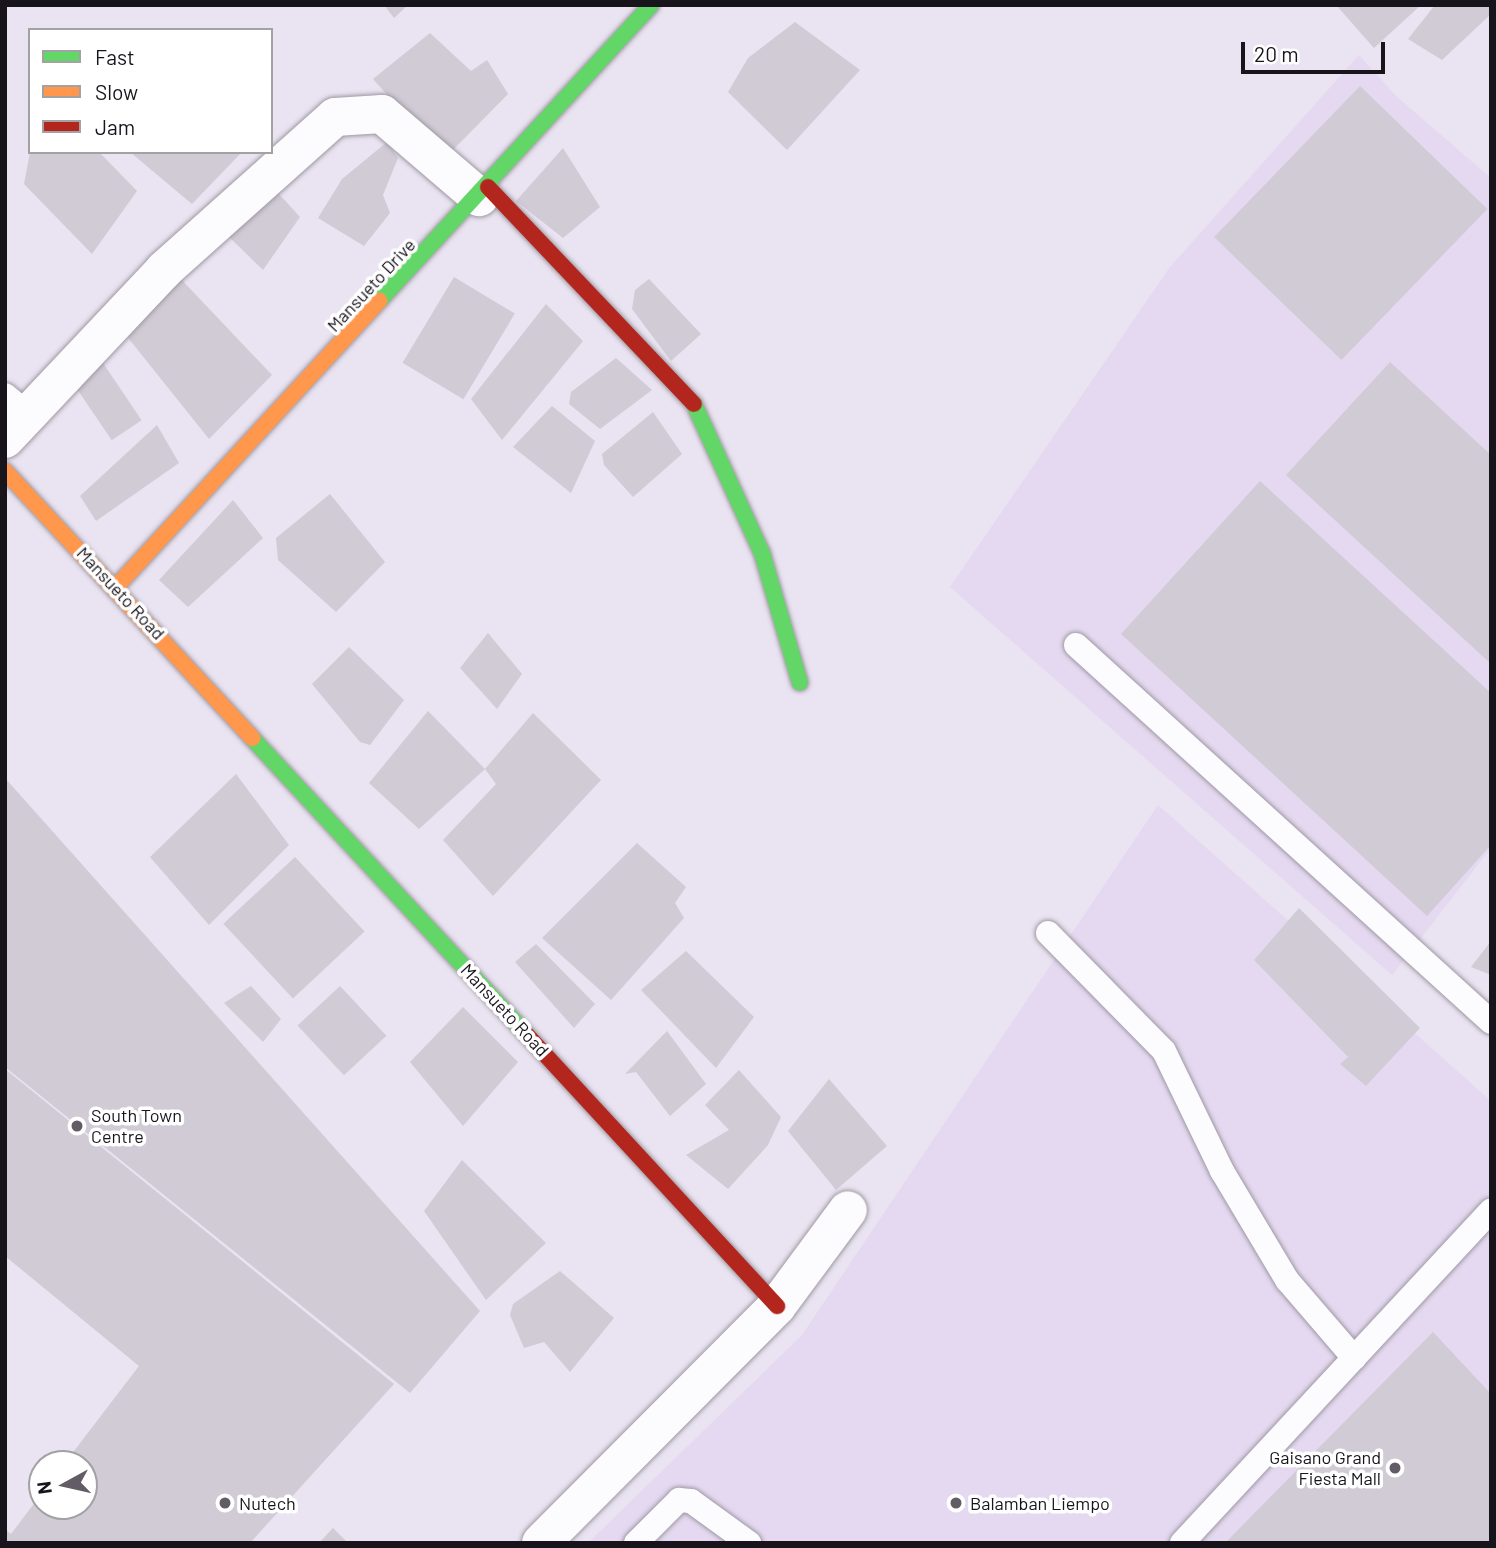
<!DOCTYPE html>
<html>
<head>
<meta charset="utf-8">
<style>
  body { margin:0 }
  #map { position:relative; width:1496px; height:1548px; overflow:hidden; background:#eae3f1; font-family:Barlow,sans-serif }
  div>[style] { position:absolute }
  .built>* { inset:0; background:#e5d9f1 }
  .building>* { inset:0; background:#d0cbd5; transform-origin:0 0 }
  .roads { filter:drop-shadow(0 0 2px #9f99a3) drop-shadow(0 0 2px #9f99a3) }
  .lane>* { height:24px; margin:-12px; padding:0 12px; transform-origin:12px; border-radius:12px; background:#fcfbfd }
  .street>* { height:38px; margin:-19px; padding:0 19px; transform-origin:19px; border-radius:19px; background:#fcfbfd }
  .fast>* { height:16px; margin:-8px; padding:0 8px; transform-origin:8px; border-radius:8px; background:#63d668 }
  .slow>* { height:16px; margin:-8px; padding:0 8px; transform-origin:8px; border-radius:8px; background:#ff974d }
  .jam>* { height:16px; margin:-8px; padding:0 8px; transform-origin:8px; border-radius:8px; background:#b3261e }
  .dots>* { width:19px; height:19px; translate:-50% -50%; box-sizing:border-box; border:4px solid #fff; border-radius:50% }
  span { translate:-50% -50%; white-space:nowrap; text-align:center; line-height:1.15; -webkit-text-stroke:7px #fff; paint-order:stroke }
  .street-label { font-size:18px; color:#18141c }
  .poi-label { font-size:18px; color:#18141c }
  .left { translate:0 -50%; text-align:left }
  .right { translate:-100% -50%; text-align:right }
  .frame { position:absolute; inset:0; border:7px solid #18141c; pointer-events:none }
  .legend { position:absolute; left:28px; top:28px; width:245px; height:126px; box-sizing:border-box; background:#fff; border:2px solid #a3a1a4; margin:0; padding:9px 12px; list-style:none; font-size:21px; color:#18141c }
  .legend li { display:flex; align-items:center; gap:14px; height:35px }
  .legend b { width:35px; border:2px solid #a3a1a4 }
  .north { position:absolute; left:28px; top:1450px; width:70px; height:70px; box-sizing:border-box; background:#fff; border:2px solid #a3a1a4; border-radius:50%; rotate:262deg; font-size:19px; font-weight:700; line-height:28px; text-align:center; color:#18141c }
  .north::after { content:''; display:block; margin:auto; width:24px; height:32px; background:#625c67; clip-path:polygon(50% 0,100% 100%,50% 72%,0 100%) }
  .scale { position:absolute; left:1241px; top:42px; width:144px; height:32px; box-sizing:border-box; border:4px solid #18141c; border-top:0; padding-left:9px; font-size:21px; line-height:24px; white-space:nowrap; color:#18141c; -webkit-text-stroke:5px #fff; paint-order:stroke }
</style>
</head>
<body>
<div id="map">
  <div class="built">
    <div style="clip-path:polygon(1359px 55px,1397px 97px,1491px 178px,1491px 848px,1392px 975px,950px 587px,1170px 267px)"></div>
    <div style="clip-path:polygon(1158px 805px,1491px 1101px,1491px 1543px,588px 1543px,802px 1335px)"></div>
  </div>
  <div class="building">
    <div style="clip-path:polygon(384px 5px,408px 5px,394px 18px)"></div>
    <div style="clip-path:polygon(1336px 5px,1421px 5px,1374px 48px)"></div>
    <div style="clip-path:polygon(1435px 5px,1491px 5px,1491px 14px,1442px 60px,1408px 39px)"></div>
    <div style="clip-path:polygon(795px 22px,860px 70px,787px 150px,728px 92px,748px 58px)"></div>
    <div style="clip-path:polygon(430px 33px,471px 71px,487px 60px,508px 94px,444px 159px,373px 79px)"></div>
    <div style="left:1360px;top:86px;width:177px;height:210px;rotate:44deg"></div>
    <div style="clip-path:polygon(387px 142px,398px 158px,383px 195px,390px 213px,364px 246px,318px 218px,342px 179px)"></div>
    <div style="clip-path:polygon(563px 148px,600px 207px,563px 238px,516px 201px)"></div>
    <div style="clip-path:polygon(30px 152px,99px 152px,137px 191px,92px 254px,24px 184px)"></div>
    <div style="clip-path:polygon(130px 152px,242px 152px,192px 204px)"></div>
    <div style="clip-path:polygon(269px 183px,300px 217px,263px 270px,224px 232px)"></div>
    <div style="clip-path:polygon(179px 277px,272px 375px,209px 439px,125px 334px)"></div>
    <div style="left:454px;top:277px;width:71px;height:100px;rotate:31deg"></div>
    <div style="clip-path:polygon(649px 279px,701px 334px,671px 361px,632px 309px,635px 290px)"></div>
    <div style="clip-path:polygon(546px 304px,583px 341px,502px 440px,471px 399px)"></div>
    <div style="clip-path:polygon(616px 358px,652px 390px,600px 429px,569px 404px,571px 392px)"></div>
    <div style="clip-path:polygon(1390px 362px,1491px 455px,1491px 664px,1286px 475px)"></div>
    <div style="left:103px;top:363px;width:69px;height:36px;rotate:56deg"></div>
    <div style="clip-path:polygon(552px 406px,595px 441px,571px 493px,513px 447px)"></div>
    <div style="clip-path:polygon(653px 412px,682px 454px,633px 497px,604px 465px,602px 454px)"></div>
    <div style="clip-path:polygon(157px 425px,179px 463px,96px 521px,80px 496px)"></div>
    <div style="clip-path:polygon(1260px 481px,1491px 693px,1491px 845px,1427px 916px,1121px 634px)"></div>
    <div style="clip-path:polygon(330px 494px,385px 562px,336px 612px,278px 560px,276px 538px)"></div>
    <div style="clip-path:polygon(233px 500px,263px 538px,188px 607px,159px 580px)"></div>
    <div style="clip-path:polygon(488px 633px,522px 674px,497px 709px,460px 668px)"></div>
    <div style="clip-path:polygon(349px 647px,404px 700px,370px 745px,360px 742px,312px 684px)"></div>
    <div style="clip-path:polygon(428px 711px,485px 769px,419px 829px,369px 783px)"></div>
    <div style="clip-path:polygon(533px 713px,601px 780px,493px 896px,443px 840px,496px 784px,485px 769px)"></div>
    <div style="clip-path:polygon(236px 774px,289px 845px,209px 925px,150px 857px)"></div>
    <div style="clip-path:polygon(5px 778px,480px 1311px,410px 1393px,5px 1067px)"></div>
    <div style="clip-path:polygon(637px 843px,686px 887px,675px 903px,684px 918px,611px 1000px,542px 938px)"></div>
    <div style="left:295px;top:857px;width:102px;height:98px;rotate:47deg"></div>
    <div style="clip-path:polygon(1299px 908px,1420px 1028px,1366px 1086px,1340px 1064px,1348px 1057px,1254px 960px)"></div>
    <div style="clip-path:polygon(1491px 941px,1491px 975px,1471px 967px)"></div>
    <div style="clip-path:polygon(536px 944px,595px 1004px,574px 1028px,515px 962px)"></div>
    <div style="clip-path:polygon(686px 951px,754px 1017px,716px 1068px,641px 990px)"></div>
    <div style="clip-path:polygon(251px 986px,281px 1019px,263px 1042px,224px 1003px)"></div>
    <div style="left:340px;top:986px;width:68px;height:58px;rotate:47deg"></div>
    <div style="clip-path:polygon(463px 1007px,518px 1062px,463px 1126px,410px 1062px)"></div>
    <div style="clip-path:polygon(667px 1031px,706px 1084px,670px 1116px,636px 1072px,625px 1074px)"></div>
    <div style="clip-path:polygon(5px 1069px,394px 1384px,250px 1543px,5px 1543px,5px 1529px,11px 1534px,42px 1493px,42px 1506px,84px 1506px,84px 1464px,64px 1464px,139px 1366px,5px 1256px)"></div>
    <div style="clip-path:polygon(739px 1070px,781px 1117px,768px 1145px,728px 1189px,686px 1155px,729px 1130px,705px 1105px)"></div>
    <div style="clip-path:polygon(829px 1079px,887px 1146px,836px 1190px,788px 1131px)"></div>
    <div style="clip-path:polygon(462px 1160px,546px 1243px,486px 1300px,424px 1211px)"></div>
    <div style="clip-path:polygon(560px 1271px,614px 1318px,570px 1372px,544px 1342px,524px 1348px,510px 1315px,513px 1304px)"></div>
    <div style="clip-path:polygon(1433px 1332px,1491px 1394px,1491px 1543px,1225px 1543px)"></div>
    <div style="clip-path:polygon(333px 1528px,348px 1543px,319px 1543px)"></div>
  </div>
  <div class="roads">
    <div class="lane">
      <div style="left:5px;top:395px;width:30px;rotate:40deg"></div>
      <div style="left:1076px;top:645px;width:561px;rotate:42.25deg"></div>
      <div style="left:1048px;top:933px;width:165px;rotate:45.5deg"></div>
      <div style="left:1164px;top:1051px;width:133px;rotate:64.2deg"></div>
      <div style="left:1222px;top:1171px;width:127px;rotate:59.2deg"></div>
      <div style="left:1287px;top:1280px;width:103px;rotate:49.3deg"></div>
      <div style="left:636px;top:1543px;width:61px;rotate:-45deg"></div>
      <div style="left:679px;top:1500px;width:12px;rotate:5deg"></div>
      <div style="left:691px;top:1501px;width:72px;rotate:35.9deg"></div>
      <div style="left:1182px;top:1543px;width:454px;rotate:-47.1deg"></div>
    </div>
    <div class="street">
      <div style="left:5px;top:439px;width:232px;rotate:-46.7deg"></div>
      <div style="left:164px;top:270px;width:229px;rotate:-41.8deg"></div>
      <div style="left:335px;top:117px;width:47px;rotate:-3.7deg"></div>
      <div style="left:382px;top:114px;width:128px;rotate:40.6deg"></div>
      <div style="left:541px;top:1543px;width:334px;rotate:-45.1deg"></div>
      <div style="left:777px;top:1306px;width:119px;rotate:-53.5deg"></div>
    </div>
    <div class="fast">
      <div style="left:379px;top:301px;width:402px;rotate:-47.4deg"></div>
      <div style="left:694px;top:404px;width:164px;rotate:65.5deg"></div>
      <div style="left:762px;top:553px;width:135px;rotate:73.7deg"></div>
      <div style="left:252px;top:738px;width:405px;rotate:47.2deg"></div>
    </div>
    <div class="slow">
      <div style="left:5px;top:471px;width:364px;rotate:47.2deg"></div>
      <div style="left:116px;top:587px;width:389px;rotate:-47.4deg"></div>
    </div>
    <div class="jam">
      <div style="left:488px;top:187px;width:299px;rotate:46.5deg"></div>
      <div style="left:527px;top:1035px;width:369px;rotate:47.3deg"></div>
    </div>
  </div>
  <div class="dots">
    <div style="left:77px;top:1126px;background:#625c67"></div>
    <div style="left:1395px;top:1468px;background:#625c67"></div>
    <div style="left:225px;top:1503px;background:#625c67"></div>
    <div style="left:956px;top:1503px;background:#625c67"></div>
  </div>
  <div class="street-label">
    <span style="left:371px;top:285px;rotate:-47deg">Mansueto Drive</span>
    <span style="left:121px;top:593px;rotate:47deg">Mansueto Road</span>
    <span style="left:505px;top:1010px;rotate:47deg">Mansueto Road</span>
  </div>
  <div class="poi-label">
    <span class="left" style="left:91px;top:1126px">South Town<br>Centre</span>
    <span class="right" style="left:1381px;top:1468px">Gaisano Grand<br>Fiesta Mall</span>
    <span class="left" style="left:239px;top:1503px">Nutech</span>
    <span class="left" style="left:970px;top:1503px">Balamban Liempo</span>
  </div>
  <div class="frame"></div>
  <ul class="legend">
  <li><b style="height:9px;background:#63d668"></b>Fast</li>
  <li><b style="height:9px;background:#ff974d"></b>Slow</li>
  <li><b style="height:9px;background:#b3261e"></b>Jam</li>
  </ul>
  <div class="north">N</div>
  <div class="scale">20 m</div>
</div>
</body>
</html>
